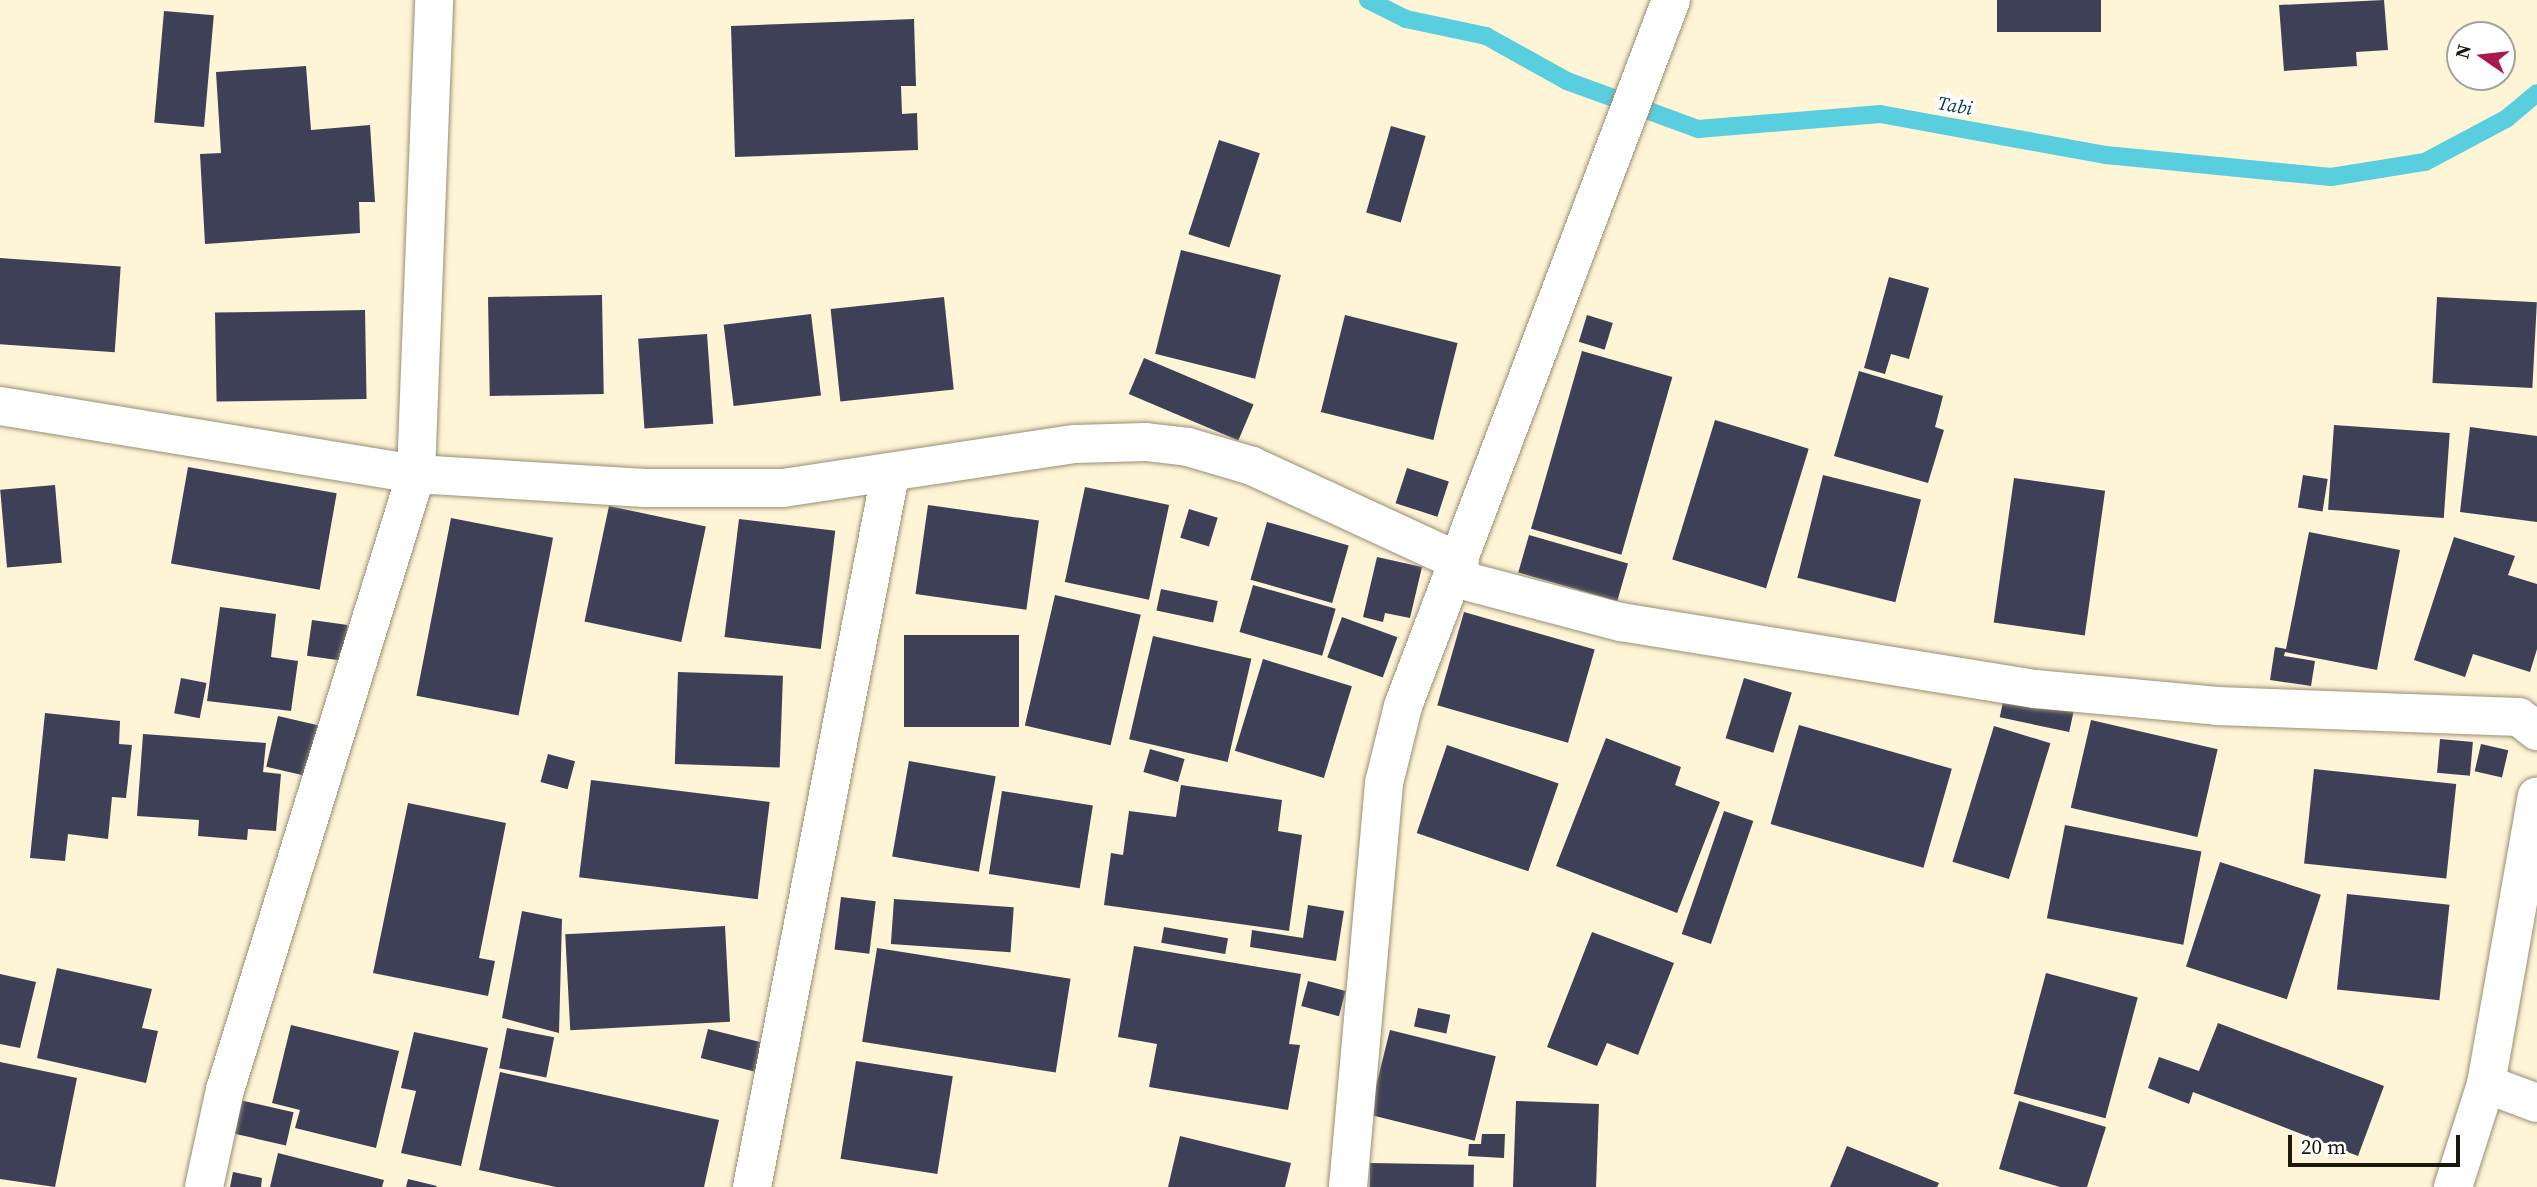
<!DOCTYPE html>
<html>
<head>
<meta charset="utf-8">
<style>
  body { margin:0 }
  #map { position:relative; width:2537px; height:1187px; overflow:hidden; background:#fef4d6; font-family:"Source Serif 4",serif }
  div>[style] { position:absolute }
  .stream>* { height:18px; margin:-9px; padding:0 9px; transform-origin:9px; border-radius:9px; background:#58cedf }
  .building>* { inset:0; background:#3e4057; transform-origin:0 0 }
  .roads { filter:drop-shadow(0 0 2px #988e73) drop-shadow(0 0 2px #988e73) }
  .street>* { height:38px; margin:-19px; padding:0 19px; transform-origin:19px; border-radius:19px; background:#fff }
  span { translate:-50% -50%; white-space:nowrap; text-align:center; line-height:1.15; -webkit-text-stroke:7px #fff; paint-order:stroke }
  .water-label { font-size:19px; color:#084048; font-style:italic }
  .north { position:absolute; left:2446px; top:21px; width:70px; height:70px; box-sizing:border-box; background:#fff; border:2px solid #a4a29e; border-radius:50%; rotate:284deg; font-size:19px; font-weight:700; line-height:28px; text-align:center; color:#1b170c }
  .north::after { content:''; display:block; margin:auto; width:24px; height:32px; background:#aa184f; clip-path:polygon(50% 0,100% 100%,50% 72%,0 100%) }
  .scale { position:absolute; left:2288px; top:1135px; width:172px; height:32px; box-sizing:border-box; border:4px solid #1b170c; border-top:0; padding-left:9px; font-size:21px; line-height:24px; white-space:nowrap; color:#1b170c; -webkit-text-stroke:5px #fff; paint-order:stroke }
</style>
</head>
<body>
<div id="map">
  <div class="stream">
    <div style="left:1368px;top:0;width:42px;rotate:26.6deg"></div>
    <div style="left:1406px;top:19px;width:82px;rotate:12deg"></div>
    <div style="left:1486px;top:36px;width:93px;rotate:29.1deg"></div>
    <div style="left:1567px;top:81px;width:140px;rotate:20.1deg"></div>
    <div style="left:1698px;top:129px;width:183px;rotate:-4.7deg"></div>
    <div style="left:1880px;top:114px;width:230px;rotate:10.3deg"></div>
    <div style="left:2106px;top:155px;width:226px;rotate:5.6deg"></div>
    <div style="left:2331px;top:177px;width:95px;rotate:-9.1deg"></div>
    <div style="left:2425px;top:162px;width:92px;rotate:-28deg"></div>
    <div style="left:2506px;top:119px;width:40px;rotate:-40deg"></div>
  </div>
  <div class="building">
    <div style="left:1997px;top:0;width:104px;height:32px"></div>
    <div style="clip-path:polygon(2384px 0,2388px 50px,2356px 52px,2357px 66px,2284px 71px,2279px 5px)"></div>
    <div style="left:164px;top:11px;width:50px;height:112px;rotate:5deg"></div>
    <div style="clip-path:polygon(914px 19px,916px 86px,901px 86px,902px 114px,917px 113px,918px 150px,735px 157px,731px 26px)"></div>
    <div style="clip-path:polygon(306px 66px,311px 130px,370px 125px,375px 202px,359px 202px,360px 233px,205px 244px,200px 154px,221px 153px,216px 72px)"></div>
    <div style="left:1391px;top:126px;width:36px;height:90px;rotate:16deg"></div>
    <div style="left:1219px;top:140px;width:43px;height:99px;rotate:18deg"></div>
    <div style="left:1181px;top:250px;width:103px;height:107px;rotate:14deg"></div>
    <div style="left:0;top:258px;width:121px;height:86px;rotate:4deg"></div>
    <div style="clip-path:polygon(1889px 277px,1929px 288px,1909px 359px,1891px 354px,1885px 374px,1864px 368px)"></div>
    <div style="left:602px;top:295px;width:99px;height:114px;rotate:89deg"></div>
    <div style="left:944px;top:297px;width:93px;height:114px;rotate:84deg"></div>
    <div style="left:2437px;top:297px;width:100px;height:86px;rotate:3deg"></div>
    <div style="left:365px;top:310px;width:89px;height:150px;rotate:89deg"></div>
    <div style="left:811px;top:314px;width:82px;height:88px;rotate:83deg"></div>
    <div style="left:1345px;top:315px;width:116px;height:100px;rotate:14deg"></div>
    <div style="left:1587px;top:315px;width:27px;height:28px;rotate:17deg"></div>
    <div style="left:707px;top:334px;width:90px;height:69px;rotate:86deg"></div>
    <div style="left:1582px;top:351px;width:94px;height:185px;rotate:16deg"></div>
    <div style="left:1144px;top:358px;width:119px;height:39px;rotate:23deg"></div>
    <div style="clip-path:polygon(1859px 371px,1943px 396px,1935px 427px,1944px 430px,1928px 483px,1834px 456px)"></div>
    <div style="left:1715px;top:420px;width:98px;height:146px;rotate:17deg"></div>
    <div style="left:2334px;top:425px;width:116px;height:85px;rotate:4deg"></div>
    <div style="clip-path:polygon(2470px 427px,2537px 436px,2537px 522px,2460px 512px)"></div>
    <div style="left:188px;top:467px;width:151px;height:98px;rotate:10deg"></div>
    <div style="left:1407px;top:468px;width:44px;height:37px;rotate:18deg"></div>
    <div style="left:1823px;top:475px;width:101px;height:106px;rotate:14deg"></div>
    <div style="left:2303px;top:475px;width:25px;height:33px;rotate:9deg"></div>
    <div style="left:2014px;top:478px;width:92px;height:146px;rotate:8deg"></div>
    <div style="left:55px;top:485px;width:78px;height:55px;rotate:85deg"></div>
    <div style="left:1085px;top:487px;width:86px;height:97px;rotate:12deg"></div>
    <div style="left:928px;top:505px;width:112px;height:90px;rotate:8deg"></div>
    <div style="left:609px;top:506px;width:99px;height:118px;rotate:12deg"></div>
    <div style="left:1189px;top:509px;width:30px;height:30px;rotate:17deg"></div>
    <div style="left:451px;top:518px;width:104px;height:181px;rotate:11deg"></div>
    <div style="left:739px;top:519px;width:97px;height:119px;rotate:7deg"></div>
    <div style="left:1267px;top:522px;width:85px;height:60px;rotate:16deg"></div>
    <div style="clip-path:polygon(2309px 532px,2400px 550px,2377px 670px,2285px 652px,2284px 656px,2315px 661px,2311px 686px,2270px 680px,2275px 647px,2286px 649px)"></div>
    <div style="left:1529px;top:535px;width:103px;height:39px;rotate:16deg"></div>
    <div style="clip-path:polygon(2454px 537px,2515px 556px,2508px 575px,2537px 584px,2537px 649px,2530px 672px,2473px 654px,2465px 677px,2414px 660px)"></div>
    <div style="clip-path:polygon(1377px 557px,1422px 567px,1410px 618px,1385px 613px,1383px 622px,1363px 617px)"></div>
    <div style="left:1253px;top:585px;width:86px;height:49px;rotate:16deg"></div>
    <div style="left:1161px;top:589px;width:58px;height:22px;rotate:12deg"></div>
    <div style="left:1055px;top:595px;width:88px;height:134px;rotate:13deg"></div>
    <div style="clip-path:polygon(220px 607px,276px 614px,271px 657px,298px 661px,291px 711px,207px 701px)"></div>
    <div style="left:1464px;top:612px;width:136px;height:97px;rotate:16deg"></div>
    <div style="left:1342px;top:617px;width:59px;height:43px;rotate:20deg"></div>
    <div style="left:312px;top:620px;width:36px;height:36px;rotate:8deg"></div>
    <div style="left:904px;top:635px;width:115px;height:92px"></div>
    <div style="left:1153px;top:636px;width:101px;height:106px;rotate:13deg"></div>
    <div style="left:1263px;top:659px;width:93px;height:96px;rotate:17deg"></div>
    <div style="left:678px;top:672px;width:105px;height:92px;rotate:2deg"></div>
    <div style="left:181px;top:678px;width:26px;height:36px;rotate:11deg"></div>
    <div style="left:1744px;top:678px;width:50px;height:63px;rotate:17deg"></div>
    <div style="left:2006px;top:688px;width:71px;height:30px;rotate:12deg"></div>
    <div style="clip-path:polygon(45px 713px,120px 721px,119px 744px,132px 745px,126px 798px,112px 797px,108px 839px,68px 834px,65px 861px,30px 858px)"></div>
    <div style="left:278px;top:716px;width:41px;height:52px;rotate:13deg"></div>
    <div style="left:2091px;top:720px;width:130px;height:90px;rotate:13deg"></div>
    <div style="left:1799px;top:725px;width:159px;height:103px;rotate:16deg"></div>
    <div style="left:1994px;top:726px;width:59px;height:142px;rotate:17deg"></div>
    <div style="clip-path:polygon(143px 734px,266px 743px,263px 772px,281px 774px,276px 831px,248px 829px,247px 840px,198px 836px,199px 820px,137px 816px)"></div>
    <div style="clip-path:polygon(1606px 738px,1681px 767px,1675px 785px,1720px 802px,1677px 913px,1556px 866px)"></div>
    <div style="left:2440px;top:739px;width:33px;height:34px;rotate:5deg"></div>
    <div style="left:2481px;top:744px;width:28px;height:28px;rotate:13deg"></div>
    <div style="left:1447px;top:745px;width:118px;height:93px;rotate:19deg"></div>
    <div style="left:1150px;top:749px;width:36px;height:24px;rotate:16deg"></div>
    <div style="left:548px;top:754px;width:28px;height:29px;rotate:15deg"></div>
    <div style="left:909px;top:761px;width:88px;height:97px;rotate:10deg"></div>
    <div style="left:2314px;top:769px;width:143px;height:95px;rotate:6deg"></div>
    <div style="left:591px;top:780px;width:180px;height:98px;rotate:7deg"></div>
    <div style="clip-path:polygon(1181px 785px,1282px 800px,1278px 831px,1302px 835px,1289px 931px,1104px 905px,1111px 853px,1123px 855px,1129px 811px,1176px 817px)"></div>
    <div style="left:1002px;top:791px;width:92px;height:84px;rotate:9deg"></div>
    <div style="clip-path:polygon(408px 803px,506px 823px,479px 958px,495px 961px,488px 996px,373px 973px)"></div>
    <div style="left:1724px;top:811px;width:31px;height:130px;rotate:19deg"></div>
    <div style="left:2065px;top:825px;width:139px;height:95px;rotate:11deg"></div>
    <div style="left:2220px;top:862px;width:106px;height:110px;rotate:18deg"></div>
    <div style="left:2347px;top:894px;width:103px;height:96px;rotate:6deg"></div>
    <div style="left:841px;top:897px;width:35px;height:53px;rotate:7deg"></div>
    <div style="left:894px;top:899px;width:120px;height:45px;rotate:4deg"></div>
    <div style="clip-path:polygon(1308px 905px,1344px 911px,1336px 961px,1250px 947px,1252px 930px,1303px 938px)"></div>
    <div style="clip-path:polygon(522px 911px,562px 919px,559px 1033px,502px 1018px)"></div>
    <div style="left:725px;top:926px;width:96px;height:160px;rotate:87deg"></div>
    <div style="left:1164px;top:927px;width:65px;height:16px;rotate:10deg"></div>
    <div style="clip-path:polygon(1592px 932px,1674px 963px,1638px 1055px,1607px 1043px,1597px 1066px,1547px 1047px)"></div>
    <div style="clip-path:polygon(1134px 946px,1301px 974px,1289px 1044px,1300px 1045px,1288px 1110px,1149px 1087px,1157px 1044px,1118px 1037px)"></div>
    <div style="left:877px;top:948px;width:196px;height:95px;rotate:9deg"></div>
    <div style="clip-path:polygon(57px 968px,152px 989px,142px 1028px,158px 1031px,146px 1083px,37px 1058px)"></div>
    <div style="left:2046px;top:973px;width:95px;height:125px;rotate:15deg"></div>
    <div style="clip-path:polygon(0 974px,36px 982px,20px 1048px,0 1044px)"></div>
    <div style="left:1308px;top:981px;width:39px;height:26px;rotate:15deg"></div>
    <div style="left:1418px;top:1008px;width:33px;height:19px;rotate:12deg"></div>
    <div style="clip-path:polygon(2218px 1023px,2384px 1086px,2358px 1156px,2193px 1092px,2189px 1104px,2148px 1088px,2159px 1057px,2199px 1071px)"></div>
    <div style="clip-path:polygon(291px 1025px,399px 1051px,376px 1148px,295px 1128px,300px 1110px,272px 1103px)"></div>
    <div style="left:507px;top:1028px;width:48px;height:41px;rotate:11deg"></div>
    <div style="left:708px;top:1029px;width:67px;height:30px;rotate:14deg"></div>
    <div style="left:1390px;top:1030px;width:109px;height:87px;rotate:14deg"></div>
    <div style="clip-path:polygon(414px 1032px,488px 1048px,461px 1166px,401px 1153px,416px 1091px,401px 1088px)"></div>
    <div style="left:856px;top:1061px;width:98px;height:99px;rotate:9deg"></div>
    <div style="clip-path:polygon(0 1062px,77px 1078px,55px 1187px,0 1179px)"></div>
    <div style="clip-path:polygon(500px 1072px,719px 1120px,704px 1187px,556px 1187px,479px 1170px)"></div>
    <div style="left:240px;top:1100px;width:55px;height:34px;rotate:13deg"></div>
    <div style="left:1516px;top:1101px;width:83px;height:86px;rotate:2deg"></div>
    <div style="clip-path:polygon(2019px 1101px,2106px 1127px,2087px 1187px,2060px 1187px,1999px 1169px)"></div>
    <div style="clip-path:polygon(1482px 1134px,1505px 1134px,1504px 1158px,1468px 1156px,1469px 1144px,1481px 1144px)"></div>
    <div style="clip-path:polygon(1180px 1136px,1291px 1163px,1285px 1187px,1168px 1187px)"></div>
    <div style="clip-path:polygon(1847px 1146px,1939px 1183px,1937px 1187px,1830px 1187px)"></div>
    <div style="clip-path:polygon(278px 1153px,384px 1180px,382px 1187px,270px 1187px)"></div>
    <div style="left:1370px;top:1163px;width:104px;height:24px;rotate:1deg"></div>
    <div style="clip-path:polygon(233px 1172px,262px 1178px,261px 1187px,230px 1187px)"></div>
    <div style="clip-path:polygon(408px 1179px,437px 1186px,436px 1187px,406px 1187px)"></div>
  </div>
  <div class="roads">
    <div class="street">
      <div style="left:0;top:406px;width:422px;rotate:9.3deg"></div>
      <div style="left:416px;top:474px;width:229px;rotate:3.5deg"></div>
      <div style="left:645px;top:488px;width:138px"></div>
      <div style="left:783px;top:488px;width:295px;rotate:-8.6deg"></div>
      <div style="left:1075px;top:444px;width:71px;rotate:-1.6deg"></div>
      <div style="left:1146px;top:442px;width:42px;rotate:6.8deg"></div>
      <div style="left:1188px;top:447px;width:67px;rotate:16.5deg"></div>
      <div style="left:1252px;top:466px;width:229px;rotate:24.8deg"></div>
      <div style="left:1454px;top:578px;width:173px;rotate:14.8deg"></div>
      <div style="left:1621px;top:622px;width:419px;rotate:9.2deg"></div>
      <div style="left:2035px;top:689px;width:183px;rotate:5.3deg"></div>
      <div style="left:2217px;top:706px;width:302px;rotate:2.1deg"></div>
      <div style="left:2519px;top:717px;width:23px;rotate:38deg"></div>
      <div style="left:2486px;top:1084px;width:54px;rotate:20.4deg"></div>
      <div style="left:204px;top:1187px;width:99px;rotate:-77.8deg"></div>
      <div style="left:225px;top:1090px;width:645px;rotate:-72.77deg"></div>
      <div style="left:416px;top:474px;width:474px;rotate:-87.8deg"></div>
      <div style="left:752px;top:1187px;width:725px;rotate:-79.03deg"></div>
      <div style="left:1348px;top:1187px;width:406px;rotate:-84.9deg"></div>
      <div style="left:1384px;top:783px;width:79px;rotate:-76.1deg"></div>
      <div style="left:1403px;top:706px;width:755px;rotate:-69.21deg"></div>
      <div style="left:2453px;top:1187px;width:108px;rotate:-72.2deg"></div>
      <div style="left:2486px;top:1084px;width:292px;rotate:-80deg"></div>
    </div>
  </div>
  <div class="water-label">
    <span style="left:1955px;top:106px;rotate:10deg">Tabi</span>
  </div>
  <div class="north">N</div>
  <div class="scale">20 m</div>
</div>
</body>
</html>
